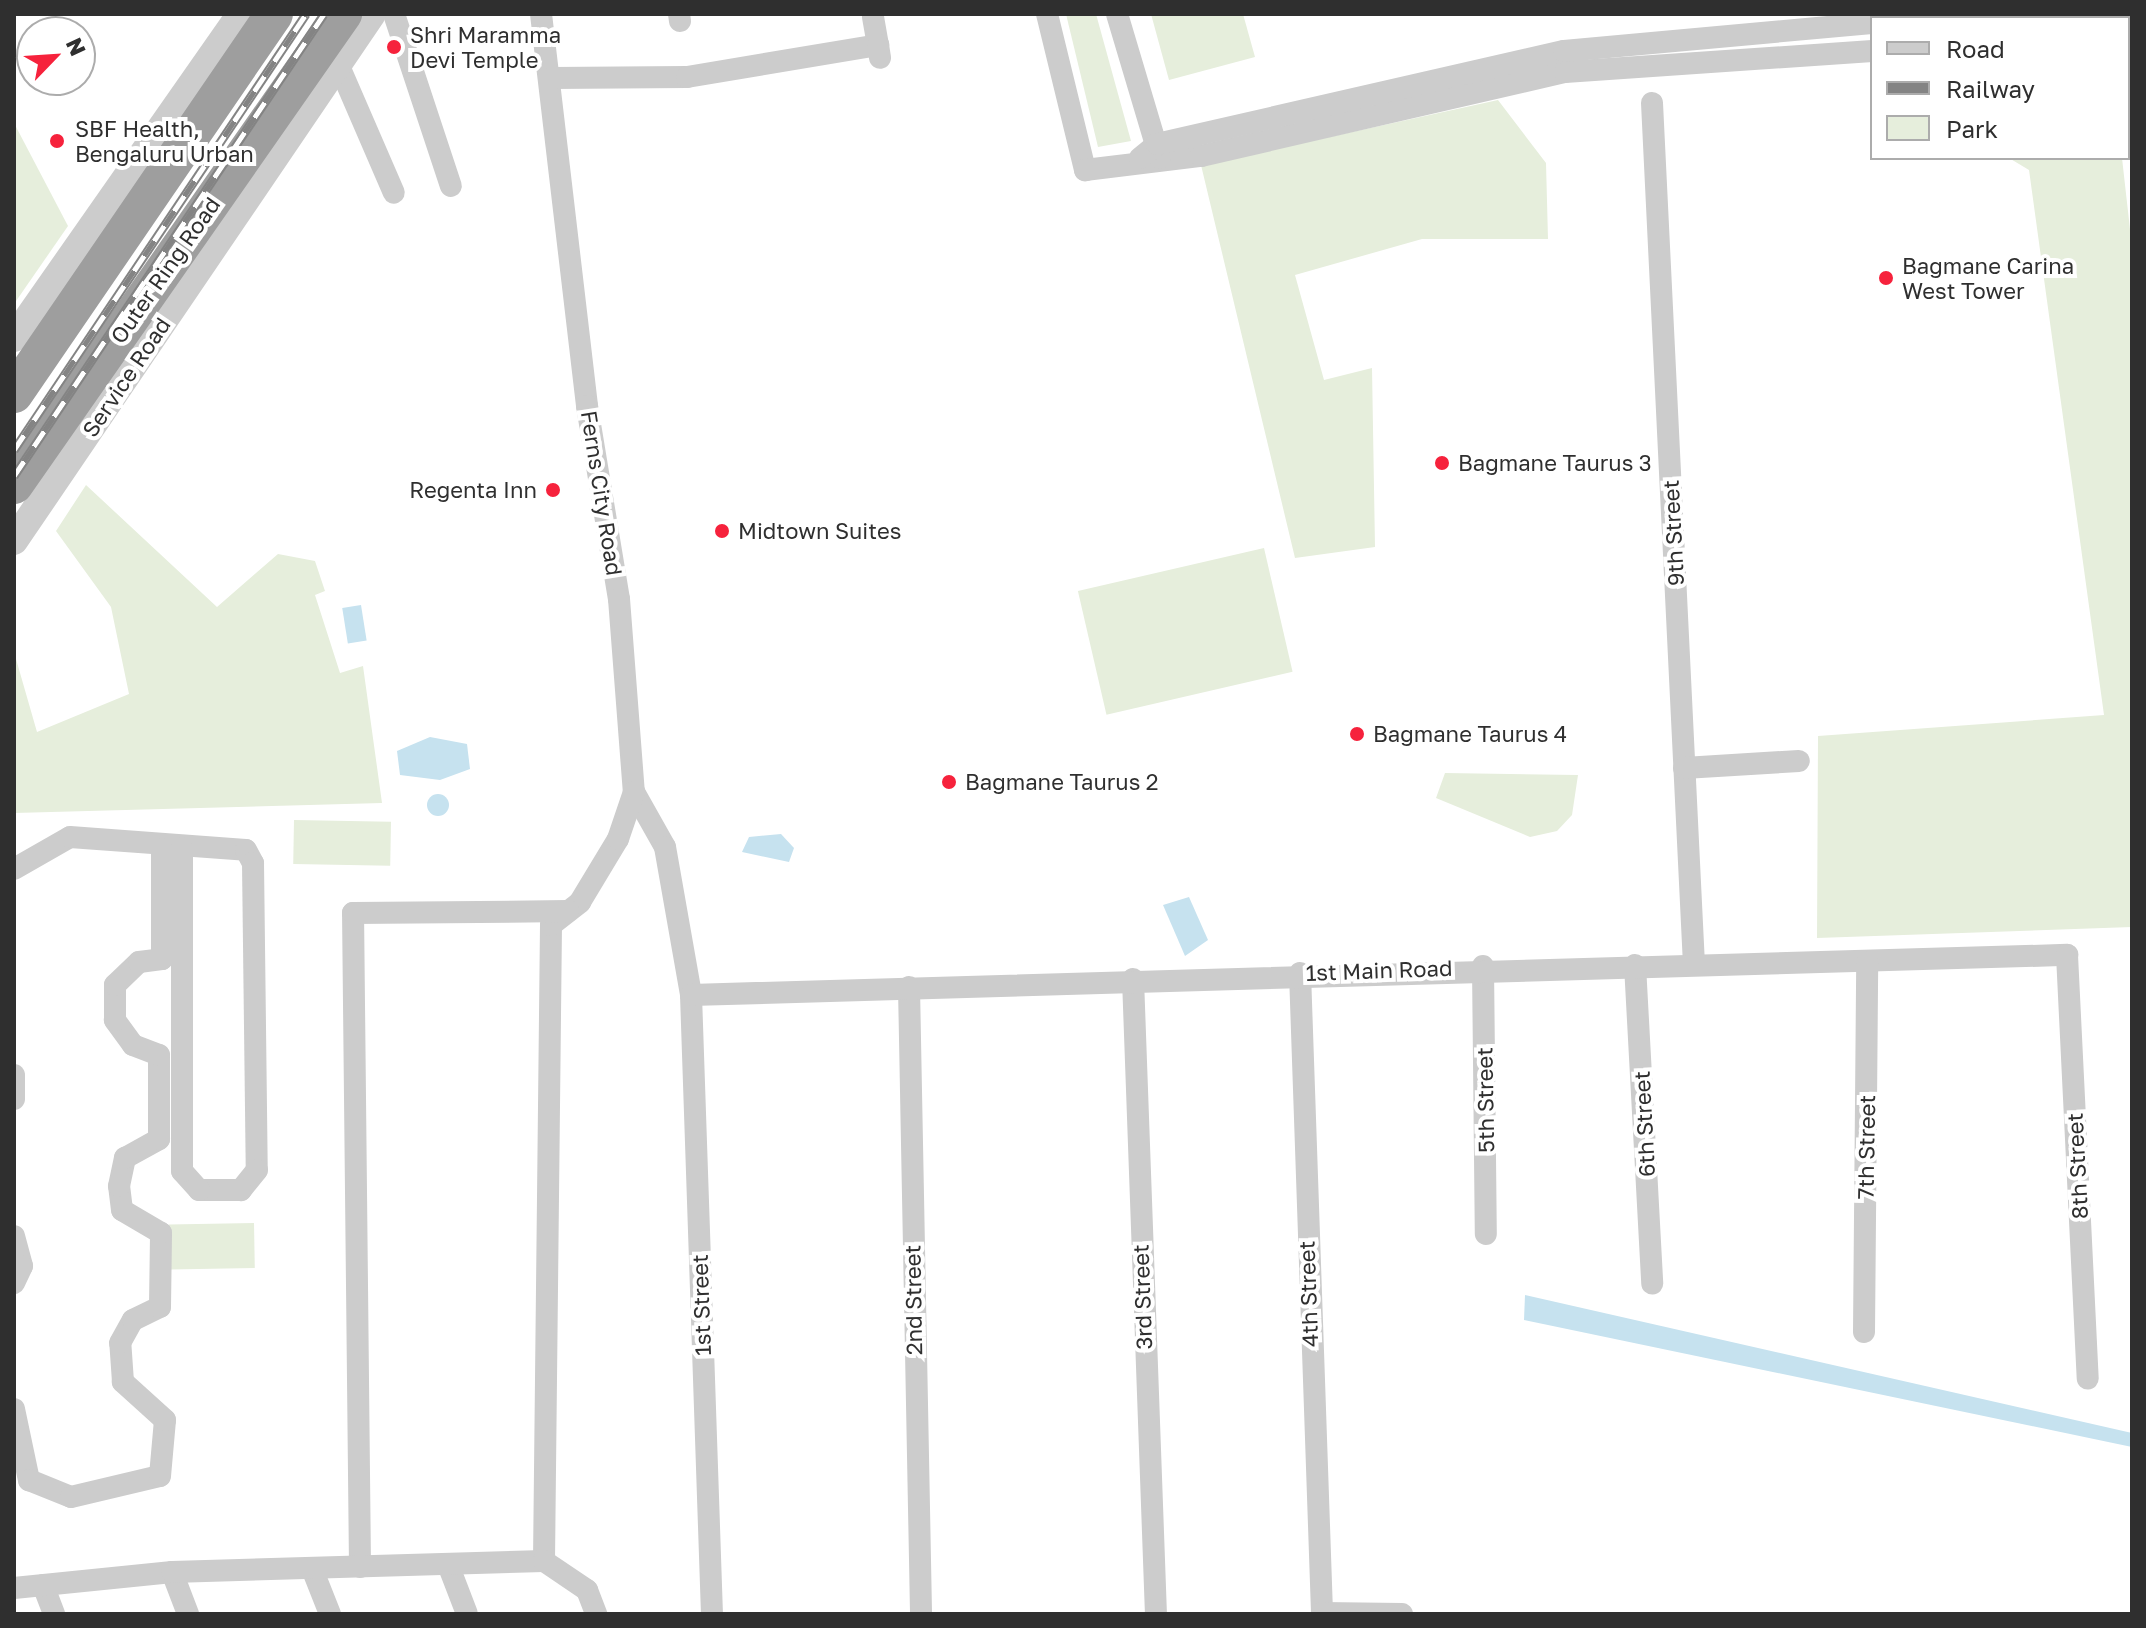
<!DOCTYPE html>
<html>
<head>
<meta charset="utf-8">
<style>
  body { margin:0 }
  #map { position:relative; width:2146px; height:1628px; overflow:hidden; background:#fff; font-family:"Golos Text",sans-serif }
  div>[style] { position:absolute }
  .green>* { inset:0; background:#e6eedc; transform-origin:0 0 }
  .water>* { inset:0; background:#c6e2ef; transform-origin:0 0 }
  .round { border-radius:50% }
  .minor>* { height:22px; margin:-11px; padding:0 11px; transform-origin:11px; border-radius:11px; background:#ccc }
  .tertiary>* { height:28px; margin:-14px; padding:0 14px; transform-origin:14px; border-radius:14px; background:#ccc }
  .trunk>* { height:38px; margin:-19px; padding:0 19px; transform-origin:19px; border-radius:19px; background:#9e9e9e }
  .rail>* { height:9px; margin-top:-4.5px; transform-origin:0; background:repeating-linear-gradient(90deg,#fff 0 18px,#848484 0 36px); box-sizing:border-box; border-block:2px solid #848484 }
  .dots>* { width:22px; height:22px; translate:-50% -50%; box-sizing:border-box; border:4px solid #fff; border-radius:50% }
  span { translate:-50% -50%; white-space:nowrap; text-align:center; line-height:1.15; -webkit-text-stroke:8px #fff; paint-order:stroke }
  .poi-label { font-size:22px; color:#2f2f2f }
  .left { translate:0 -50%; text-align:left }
  .right { translate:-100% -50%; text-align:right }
  .street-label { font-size:22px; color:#2f2f2f }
  .frame { position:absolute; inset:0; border:16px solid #2f2f2f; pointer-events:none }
  .legend { position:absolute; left:1870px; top:16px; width:260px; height:144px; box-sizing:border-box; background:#fff; border:2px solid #acacac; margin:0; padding:10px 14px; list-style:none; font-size:24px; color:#2f2f2f }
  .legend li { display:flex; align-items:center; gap:16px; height:40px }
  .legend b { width:40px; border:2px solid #acacac }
  .north { position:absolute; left:16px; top:16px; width:80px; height:80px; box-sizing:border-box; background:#fff; border:2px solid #acacac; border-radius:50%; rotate:65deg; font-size:22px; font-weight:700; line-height:32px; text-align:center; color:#2f2f2f }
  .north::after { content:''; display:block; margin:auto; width:28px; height:36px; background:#f6223c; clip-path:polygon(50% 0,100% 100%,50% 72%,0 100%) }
</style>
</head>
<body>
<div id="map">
  <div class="green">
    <div style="clip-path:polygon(1066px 14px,1096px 14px,1131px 141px,1098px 147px)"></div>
    <div style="clip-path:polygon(1151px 14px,1243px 14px,1255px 57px,1169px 80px)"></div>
    <div style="clip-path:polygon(1498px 100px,1546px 163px,1548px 239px,1422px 239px,1295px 275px,1324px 380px,1372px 368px,1375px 547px,1295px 558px,1201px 165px)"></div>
    <div style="clip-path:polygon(14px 123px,68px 226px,14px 304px)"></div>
    <div style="clip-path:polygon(2009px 158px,2122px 158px,2132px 247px,2132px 927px,1817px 938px,1818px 736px,2104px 715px,2029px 170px)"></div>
    <div style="clip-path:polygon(86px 485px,217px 607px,278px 554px,315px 561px,325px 591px,315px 595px,340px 673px,363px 666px,382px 803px,14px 813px,14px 652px,37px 732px,129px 694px,111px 607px,56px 531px)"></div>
    <div style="left:1264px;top:548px;width:127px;height:191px;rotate:77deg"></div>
    <div style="clip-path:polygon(1445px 773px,1578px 775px,1572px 815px,1557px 831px,1530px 837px,1436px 798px)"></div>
    <div style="left:294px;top:820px;width:97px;height:44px;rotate:1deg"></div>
    <div style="left:254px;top:1223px;width:45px;height:85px;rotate:89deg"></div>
  </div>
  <div class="water">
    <div style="left:361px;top:605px;width:36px;height:19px;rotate:81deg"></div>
    <div style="clip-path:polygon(430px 737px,467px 744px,470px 769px,440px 780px,400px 775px,397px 751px)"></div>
    <div class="round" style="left:427px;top:794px;width:22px;height:22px"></div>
    <div style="clip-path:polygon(781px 834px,794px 848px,789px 862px,742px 852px,749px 837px)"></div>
    <div style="clip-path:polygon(1189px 897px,1208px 940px,1185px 956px,1163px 905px)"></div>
    <div style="clip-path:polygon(1525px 1295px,2132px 1433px,2132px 1447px,1524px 1320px)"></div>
  </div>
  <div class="minor">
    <div style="left:394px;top:14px;width:181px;rotate:71.7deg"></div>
    <div style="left:541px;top:14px;width:395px;rotate:83.3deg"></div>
    <div style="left:587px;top:406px;width:196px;rotate:80.6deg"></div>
    <div style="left:619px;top:599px;width:194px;rotate:85.6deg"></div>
    <div style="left:634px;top:792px;width:63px;rotate:60.6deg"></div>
    <div style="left:665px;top:847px;width:150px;rotate:80deg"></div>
    <div style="left:691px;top:995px;width:619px;rotate:88.06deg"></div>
    <div style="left:679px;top:14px;width:7px;rotate:82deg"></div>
    <div style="left:1047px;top:14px;width:161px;rotate:76.3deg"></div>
    <div style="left:1085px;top:170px;width:117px;rotate:-6.9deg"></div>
    <div style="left:1201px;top:156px;width:374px;rotate:-13deg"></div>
    <div style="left:1565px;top:72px;width:308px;rotate:-3.9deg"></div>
    <div style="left:1117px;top:14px;width:150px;rotate:73.4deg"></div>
    <div style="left:2113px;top:14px;width:4px;rotate:76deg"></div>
    <div style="left:873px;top:17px;width:28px;rotate:80deg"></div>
    <div style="left:1906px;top:18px;width:28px;rotate:-8deg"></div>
    <div style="left:2128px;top:28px;width:4px"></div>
    <div style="left:339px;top:66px;width:138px;rotate:66.6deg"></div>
    <div style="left:2128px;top:70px;width:15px;rotate:74deg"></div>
    <div style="left:552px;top:78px;width:135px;rotate:-0.4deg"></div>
    <div style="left:687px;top:77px;width:194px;rotate:-9.5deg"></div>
    <div style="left:878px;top:45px;width:13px;rotate:81deg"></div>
    <div style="left:1652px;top:103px;width:862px;rotate:87.21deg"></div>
    <div style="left:1140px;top:158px;width:22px;rotate:-39deg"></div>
    <div style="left:1157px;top:144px;width:417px;rotate:-12.9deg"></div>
    <div style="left:1564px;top:51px;width:309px;rotate:-5.2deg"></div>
    <div style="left:1684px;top:768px;width:115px;rotate:-3.5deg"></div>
    <div style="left:14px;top:869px;width:64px;rotate:-29.7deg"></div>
    <div style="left:70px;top:837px;width:176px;rotate:4.2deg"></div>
    <div style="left:246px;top:850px;width:15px;rotate:62deg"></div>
    <div style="left:253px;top:863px;width:307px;rotate:89.3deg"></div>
    <div style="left:257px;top:1170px;width:26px;rotate:129deg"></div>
    <div style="left:241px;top:1190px;width:42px;rotate:180deg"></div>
    <div style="left:199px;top:1190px;width:25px;rotate:-132deg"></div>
    <div style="left:182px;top:1171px;width:323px;rotate:-90deg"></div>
    <div style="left:1635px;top:965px;width:319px;rotate:86.9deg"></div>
    <div style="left:1483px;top:966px;width:268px;rotate:89.4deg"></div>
    <div style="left:1300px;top:973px;width:641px;rotate:88.03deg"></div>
    <div style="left:1133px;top:979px;width:635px;rotate:87.93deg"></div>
    <div style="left:909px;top:987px;width:627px;rotate:88.9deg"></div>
    <div style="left:691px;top:995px;width:1377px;rotate:-1.67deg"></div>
    <div style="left:2067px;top:955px;width:424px;rotate:87.2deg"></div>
    <div style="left:14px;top:1075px;width:24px;rotate:90deg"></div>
    <div style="left:14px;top:1236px;width:31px;rotate:75deg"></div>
    <div style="left:22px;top:1266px;width:19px;rotate:115deg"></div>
    <div style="left:1864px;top:1332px;width:370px;rotate:-89.5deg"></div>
    <div style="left:14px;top:1409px;width:73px;rotate:78.1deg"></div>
    <div style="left:29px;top:1480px;width:45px;rotate:22deg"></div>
    <div style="left:71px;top:1497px;width:91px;rotate:-13.3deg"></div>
    <div style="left:160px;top:1476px;width:56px;rotate:-84.9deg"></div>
    <div style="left:165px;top:1420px;width:57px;rotate:-137.9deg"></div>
    <div style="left:123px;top:1382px;width:39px;rotate:-94deg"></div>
    <div style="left:120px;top:1343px;width:26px;rotate:-61deg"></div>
    <div style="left:133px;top:1320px;width:30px;rotate:-26deg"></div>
    <div style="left:160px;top:1307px;width:74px;rotate:-89.2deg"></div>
    <div style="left:161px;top:1233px;width:45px;rotate:-149.5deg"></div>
    <div style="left:122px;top:1210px;width:24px;rotate:-97deg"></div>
    <div style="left:119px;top:1186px;width:29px;rotate:-78deg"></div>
    <div style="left:125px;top:1158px;width:39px;rotate:-29deg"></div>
    <div style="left:159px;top:1139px;width:84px;rotate:-90deg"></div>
    <div style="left:159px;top:1055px;width:28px;rotate:-159deg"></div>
    <div style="left:133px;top:1045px;width:31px;rotate:-126deg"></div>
    <div style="left:115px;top:1020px;width:35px;rotate:-90deg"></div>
    <div style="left:115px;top:985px;width:33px;rotate:-44deg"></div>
    <div style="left:139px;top:962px;width:23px;rotate:-7deg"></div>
    <div style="left:162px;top:959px;width:110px;rotate:-90deg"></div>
    <div style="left:544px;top:1561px;width:636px;rotate:-89.37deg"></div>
    <div style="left:551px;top:925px;width:37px;rotate:-38deg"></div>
    <div style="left:580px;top:902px;width:74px;rotate:-58.9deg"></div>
    <div style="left:618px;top:839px;width:50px;rotate:-71.2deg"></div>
    <div style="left:360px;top:1567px;width:654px;rotate:-90.61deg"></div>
    <div style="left:353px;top:913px;width:215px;rotate:-0.5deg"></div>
    <div style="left:449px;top:1567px;width:50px;rotate:69deg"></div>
    <div style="left:313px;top:1571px;width:46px;rotate:68.4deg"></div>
    <div style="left:172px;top:1572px;width:45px;rotate:69.1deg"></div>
    <div style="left:43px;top:1585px;width:31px;rotate:69deg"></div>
    <div style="left:14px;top:1588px;width:159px;rotate:-5.8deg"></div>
    <div style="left:172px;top:1572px;width:372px;rotate:-1.7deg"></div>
    <div style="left:544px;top:1561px;width:52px;rotate:34deg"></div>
    <div style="left:587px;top:1590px;width:26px;rotate:69deg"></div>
    <div style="left:1322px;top:1613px;width:80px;rotate:0.7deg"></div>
  </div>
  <div class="tertiary">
    <div style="left:14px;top:338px;width:396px;rotate:-55deg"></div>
    <div style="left:14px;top:541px;width:637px;rotate:-55.81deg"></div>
  </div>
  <div class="trunk">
    <div style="left:14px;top:394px;width:460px;rotate:-55.6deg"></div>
    <div style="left:14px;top:485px;width:575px;rotate:-55.07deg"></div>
  </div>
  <div class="rail">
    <div style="left:14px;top:450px;width:525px;rotate:-56.19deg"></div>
    <div style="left:14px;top:476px;width:556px;rotate:-56.14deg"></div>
  </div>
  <div class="dots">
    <div style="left:394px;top:47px;background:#f6223c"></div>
    <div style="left:57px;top:141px;background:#f6223c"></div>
    <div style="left:1886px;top:278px;background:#f6223c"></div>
    <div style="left:1442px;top:463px;background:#f6223c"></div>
    <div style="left:553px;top:490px;background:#f6223c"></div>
    <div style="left:722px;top:531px;background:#f6223c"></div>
    <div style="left:1357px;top:734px;background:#f6223c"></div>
    <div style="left:949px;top:782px;background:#f6223c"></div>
  </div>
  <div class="poi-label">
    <span class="left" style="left:410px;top:47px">Shri Maramma<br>Devi Temple</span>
    <span class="left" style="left:75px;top:141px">SBF Health,<br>Bengaluru Urban</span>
    <span class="left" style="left:1902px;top:278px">Bagmane Carina<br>West Tower</span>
    <span class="left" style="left:1458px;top:463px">Bagmane Taurus 3</span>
    <span class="right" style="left:537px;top:490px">Regenta Inn</span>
    <span class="left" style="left:738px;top:531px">Midtown Suites</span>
    <span class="left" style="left:1373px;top:734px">Bagmane Taurus 4</span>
    <span class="left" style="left:965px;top:782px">Bagmane Taurus 2</span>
  </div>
  <div class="street-label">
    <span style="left:165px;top:270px;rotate:-55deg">Outer Ring Road</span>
    <span style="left:126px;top:377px;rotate:-56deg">Service Road</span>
    <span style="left:602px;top:493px;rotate:81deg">Ferns City Road</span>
    <span style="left:1673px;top:533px;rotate:-93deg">9th Street</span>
    <span style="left:1379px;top:970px;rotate:-2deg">1st Main Road</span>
    <span style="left:1485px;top:1100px;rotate:-91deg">5th Street</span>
    <span style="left:1644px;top:1124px;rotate:-93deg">6th Street</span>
    <span style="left:1866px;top:1147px;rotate:-89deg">7th Street</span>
    <span style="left:2077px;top:1166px;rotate:-93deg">8th Street</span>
    <span style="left:1308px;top:1294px;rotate:-92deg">4th Street</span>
    <span style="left:1142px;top:1297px;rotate:-92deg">3rd Street</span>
    <span style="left:913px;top:1300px;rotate:-91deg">2nd Street</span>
    <span style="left:701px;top:1305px;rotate:-92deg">1st Street</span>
  </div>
  <div class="frame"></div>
  <ul class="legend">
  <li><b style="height:10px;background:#ccc"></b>Road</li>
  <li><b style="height:10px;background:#848484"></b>Railway</li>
  <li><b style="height:22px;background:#e6eedc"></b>Park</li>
  </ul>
  <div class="north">N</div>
</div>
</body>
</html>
